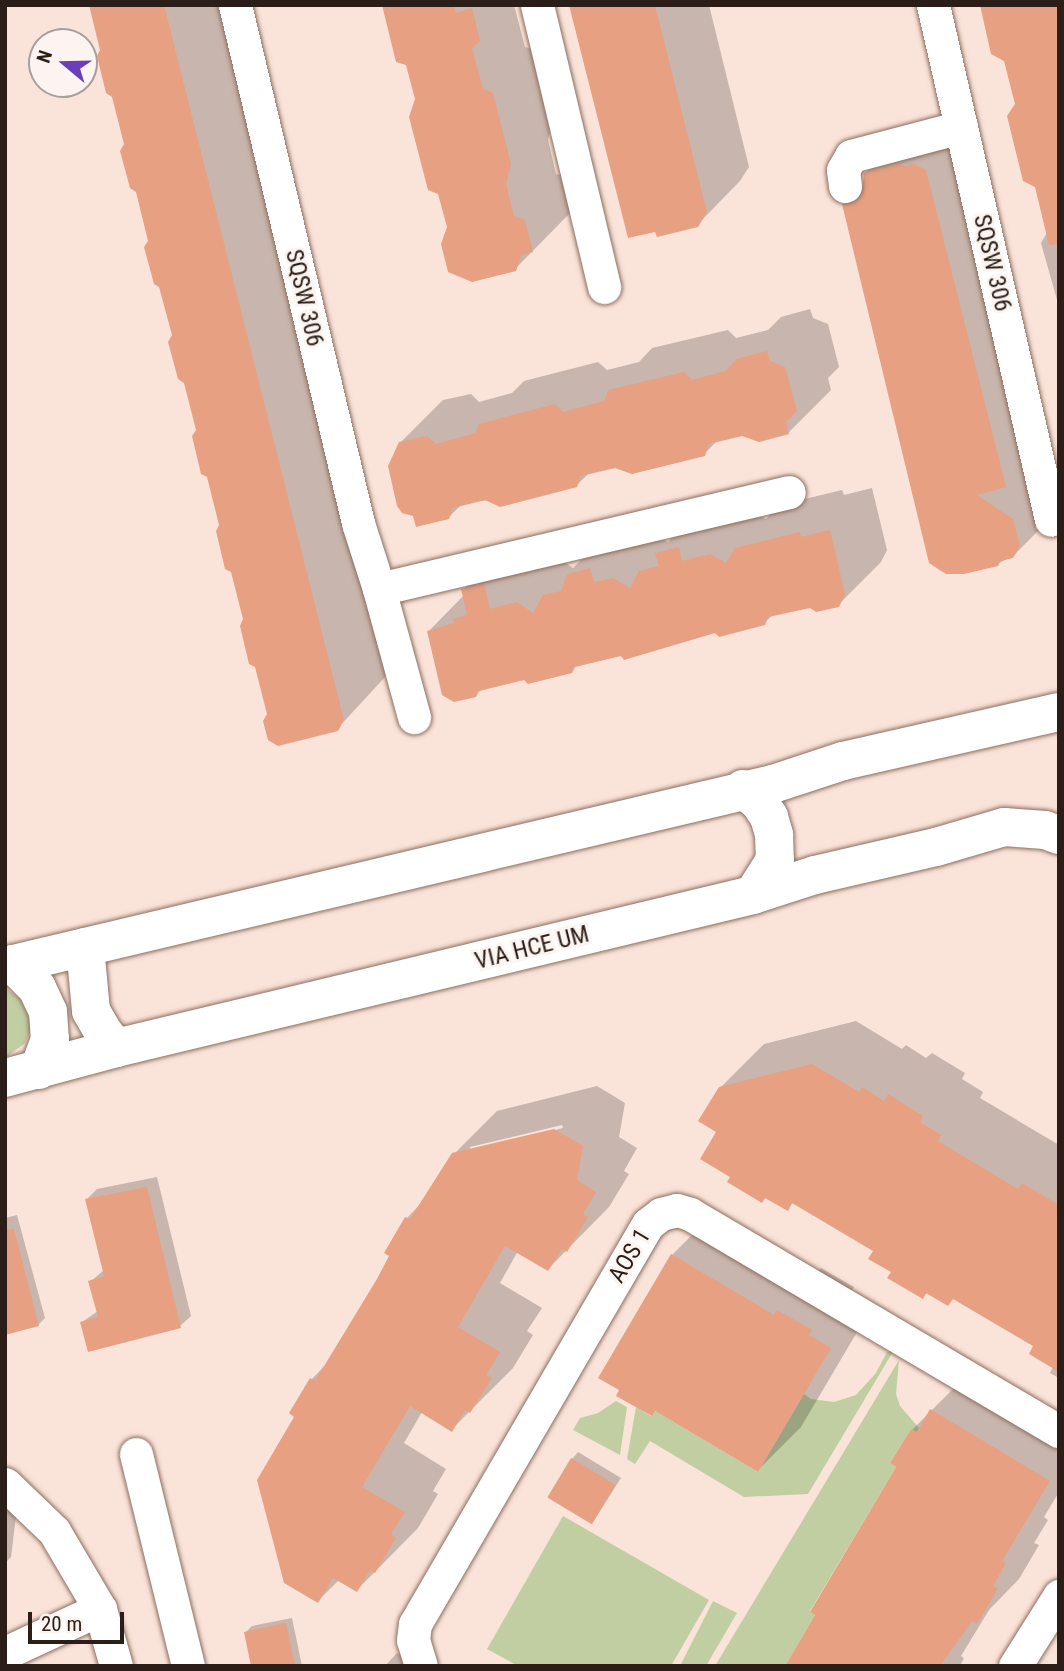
<!DOCTYPE html>
<html>
<head>
<meta charset="utf-8">
<style>
  body { margin:0 }
  #map { position:relative; width:1064px; height:1671px; overflow:hidden; background:#fae3d9; font-family:"Roboto Condensed",sans-serif }
  div>[style] { position:absolute }
  .green>* { inset:0; background:#c1cea2 }
  .shadow>* { inset:0; background:#0003 }
  .building>* { inset:0; background:#e7a081; transform-origin:0 0 }
  .roads { filter:drop-shadow(0 0 2px #8d6d5e) drop-shadow(0 0 2px #8d6d5e) }
  .minor>* { height:33px; margin:-16.5px; padding:0 16.5px; transform-origin:16.5px; border-radius:16.5px; background:#fff }
  .major>* { height:38px; margin:-19px; padding:0 19px; transform-origin:19px; border-radius:19px; background:#fff }
  span { translate:-50% -50%; white-space:nowrap; text-align:center; line-height:1.15; -webkit-text-stroke:6px #fbf4f0; paint-order:stroke }
  .street-label { font-size:24px; color:#2b1e18 }
  .frame { position:absolute; inset:0; border:7px solid #2b1e18; pointer-events:none }
  .north { position:absolute; left:28px; top:28px; width:70px; height:70px; box-sizing:border-box; background:#fbf4f0; border:2px solid #a89e9a; border-radius:50%; rotate:289deg; font-size:19px; font-weight:700; line-height:28px; text-align:center; color:#2b1e18 }
  .north::after { content:''; display:block; margin:auto; width:24px; height:32px; background:#6b3fb7; clip-path:polygon(50% 0,100% 100%,50% 72%,0 100%) }
  .scale { position:absolute; left:28px; top:1612px; width:96px; height:32px; box-sizing:border-box; border:4px solid #2b1e18; border-top:0; padding-left:9px; font-size:21px; line-height:24px; white-space:nowrap; color:#2b1e18; -webkit-text-stroke:5px #fbf4f0; paint-order:stroke }
</style>
</head>
<body>
<div id="map">
  <div class="green">
    <div style="clip-path:polygon(5px 988px,20px 999px,31px 1020px,30px 1032px,25px 1043px,5px 1058px)"></div>
    <div style="clip-path:polygon(894px 1350px,808px 1494px,744px 1497px,650px 1441px,635px 1464px,627px 1459px,636px 1407px,651px 1416px,655px 1411px,758px 1472px,804px 1394px,811px 1399px,834px 1402px,856px 1395px,876px 1373px,887px 1352px)"></div>
    <div style="clip-path:polygon(899px 1360px,896px 1394px,900px 1406px,919px 1428px,917px 1432px,911px 1429px,890px 1463px,896px 1467px,810px 1611px,815px 1615px,785px 1666px,715px 1666px)"></div>
    <div style="clip-path:polygon(616px 1401px,627px 1407px,620px 1455px,573px 1430px,580px 1418px,598px 1413px)"></div>
    <div style="clip-path:polygon(563px 1516px,709px 1600px,671px 1666px,518px 1666px,487px 1649px)"></div>
    <div style="clip-path:polygon(713px 1601px,737px 1613px,706px 1666px,680px 1666px)"></div>
  </div>
  <div class="shadow">
    <div style="clip-path:polygon(91px 5px,218px 5px,386px 676px,337px 729px,269px 714px)"></div>
    <div style="clip-path:polygon(384px 5px,514px 5px,525px 47px,536px 50px,553px 120px,548px 140px,556px 174px,567px 177px,575px 208px,515px 269px,449px 227px,408px 64px)"></div>
    <div style="clip-path:polygon(572px 5px,709px 5px,749px 167px,740px 181px,697px 225px)"></div>
    <div style="clip-path:polygon(1059px 5px,1059px 307px,1041px 243px,1048px 231px,1005px 59px)"></div>
    <div style="clip-path:polygon(942px 121px,1056px 513px,1013px 556px,997px 564px,844px 205px,865px 184px,865px 173px,909px 130px)"></div>
    <div style="clip-path:polygon(810px 309px,813px 318px,828px 324px,839px 367px,828px 378px,831px 390px,788px 433px,742px 434px,718px 440px,704px 454px,590px 472px,576px 486px,462px 504px,448px 518px,400px 443px,443px 400px,471px 394px,479px 402px,512px 393px,524px 381px,598px 362px,607px 370px,639px 362px,652px 348px,728px 330px,736px 338px,768px 330px,781px 317px)"></div>
    <div style="clip-path:polygon(872px 488px,887px 550px,881px 562px,838px 605px,811px 606px,774px 614px,764px 623px,715px 631px,578px 664px,571px 671px,525px 678px,482px 689px,475px 695px,429px 631px,464px 595px,463px 590px,506px 547px,561px 560px,573px 568px,588px 553px,657px 536px,668px 542px,700px 510px,753px 512px,766px 519px,780px 505px,842px 490px,844px 495px)"></div>
    <div style="clip-path:polygon(856px 1021px,902px 1049px,906px 1045px,926px 1058px,932px 1053px,965px 1073px,962px 1079px,983px 1092px,980px 1098px,1059px 1145px,1059px 1378px,1050px 1373px,1053px 1367px,1036px 1346px,954px 1298px,928px 1292px,923px 1297px,893px 1271px,876px 1251px,794px 1202px,787px 1208px,733px 1176px,718px 1131px,720px 1088px,764px 1044px)"></div>
    <div style="clip-path:polygon(evenodd,597px 1086px,625px 1103px,619px 1137px,637px 1148px,624px 1171px,629px 1174px,609px 1207px,548px 1269px,518px 1251px,500px 1283px,542px 1308px,527px 1331px,533px 1335px,513px 1368px,452px 1429px,422px 1412px,404px 1443px,446px 1469px,433px 1491px,438px 1494px,418px 1528px,357px 1590px,339px 1580px,318px 1601px,296px 1416px,291px 1413px,312px 1379px,328px 1362px,391px 1256px,386px 1252px,407px 1218px,426px 1198px,454px 1154px,497px 1111px,597px 1086px,562px 1125px,563px 1128px,470px 1151px,470px 1147px,562px 1125px)"></div>
    <div style="clip-path:polygon(157px 1177px,191px 1316px,180px 1326px,82px 1322px,98px 1311px,90px 1282px,104px 1270px,87px 1199px,97px 1189px)"></div>
    <div style="clip-path:polygon(715px 1212px,817px 1272px,821px 1268px,854px 1287px,851px 1292px,873px 1305px,801px 1427px,758px 1470px,672px 1255px)"></div>
    <div style="clip-path:polygon(17px 1215px,45px 1318px,38px 1325px,5px 1318px,5px 1218px)"></div>
    <div style="clip-path:polygon(974px 1368px,1059px 1418px,1059px 1492px,1044px 1517px,1048px 1520px,1034px 1543px,1039px 1545px,1019px 1579px,989px 1610px,961px 1656px,964px 1658px,960px 1666px,787px 1666px,898px 1466px,892px 1463px,912px 1430px)"></div>
    <div style="clip-path:polygon(578px 1452px,621px 1478px,593px 1522px,572px 1459px)"></div>
    <div style="clip-path:polygon(5px 1474px,21px 1476px,11px 1557px,5px 1563px)"></div>
    <div style="clip-path:polygon(292px 1618px,302px 1666px,252px 1666px,245px 1633px,252px 1626px)"></div>
    <div style="clip-path:polygon(397px 1653px,418px 1666px,385px 1666px)"></div>
  </div>
  <div class="building">
    <div style="clip-path:polygon(89px 5px,164px 5px,344px 720px,338px 731px,278px 746px,268px 740px,263px 721px,267px 714px,255px 667px,249px 664px,240px 626px,243px 619px,231px 572px,225px 569px,216px 531px,219px 525px,207px 477px,201px 474px,192px 436px,196px 430px,184px 383px,178px 379px,168px 342px,172px 335px,159px 287px,154px 284px,144px 247px,148px 241px,136px 192px,130px 188px,120px 151px,124px 144px,112px 97px,106px 93px,97px 56px,100px 50px)"></div>
    <div style="clip-path:polygon(382px 5px,454px 5px,456px 13px,472px 8px,480px 41px,472px 48px,483px 89px,493px 93px,511px 164px,506px 184px,514px 216px,525px 220px,533px 252px,521px 256px,516px 271px,472px 282px,448px 272px,441px 244px,447px 227px,438px 194px,428px 190px,409px 117px,415px 99px,406px 65px,396px 62px)"></div>
    <div style="clip-path:polygon(569px 5px,655px 5px,707px 212px,698px 227px,657px 237px,655px 232px,628px 238px)"></div>
    <div style="clip-path:polygon(980px 5px,1059px 5px,1059px 244px,1049px 245px,1035px 187px,1023px 181px,1007px 116px,1015px 104px,1004px 61px,991px 54px)"></div>
    <div style="clip-path:polygon(898px 164px,904px 166px,914px 164px,926px 170px,1006px 487px,977px 495px,1013px 519px,1020px 546px,1013px 558px,1000px 561px,998px 566px,964px 574px,946px 574px,929px 563px,842px 204px,856px 202px,862px 194px,864px 173px)"></div>
    <div style="clip-path:polygon(767px 351px,770px 361px,785px 367px,797px 411px,786px 422px,789px 434px,759px 442px,742px 436px,709px 444px,705px 456px,632px 474px,615px 468px,581px 476px,577px 487px,500px 507px,485px 500px,453px 508px,449px 519px,416px 527px,413px 516px,402px 513px,397px 506px,388px 466px,399px 442px,427px 436px,436px 444px,476px 433px,479px 424px,555px 404px,563px 412px,604px 401px,608px 390px,684px 372px,692px 380px,726px 371px,736px 359px)"></div>
    <div style="clip-path:polygon(830px 530px,845px 594px,839px 607px,816px 612px,810px 608px,768px 617px,765px 625px,719px 637px,715px 633px,624px 660px,621px 656px,575px 667px,572px 673px,528px 684px,524px 680px,479px 691px,476px 697px,454px 702px,442px 695px,427px 631px,454px 623px,453px 619px,467px 615px,461px 589px,484px 584px,490px 609px,517px 602px,533px 613px,543px 595px,561px 591px,567px 574px,590px 568px,594px 582px,613px 578px,630px 588px,639px 571px,659px 566px,655px 553px,679px 547px,682px 561px,710px 554px,726px 563px,735px 548px,800px 532px,801px 537px)"></div>
    <div style="clip-path:polygon(812px 1064px,859px 1092px,862px 1087px,884px 1101px,888px 1094px,923px 1116px,920px 1122px,941px 1135px,938px 1141px,1018px 1189px,1022px 1183px,1059px 1205px,1059px 1372px,1029px 1354px,1033px 1346px,953px 1299px,948px 1306px,926px 1293px,923px 1299px,887px 1278px,891px 1272px,868px 1259px,873px 1251px,792px 1203px,788px 1211px,765px 1198px,762px 1203px,727px 1182px,730px 1177px,700px 1159px,716px 1132px,698px 1121px,719px 1087px)"></div>
    <div style="clip-path:polygon(554px 1129px,583px 1146px,577px 1180px,596px 1192px,583px 1214px,588px 1217px,567px 1252px,562px 1249px,548px 1271px,505px 1246px,458px 1327px,500px 1352px,486px 1375px,492px 1378px,470px 1413px,465px 1410px,452px 1432px,410px 1406px,362px 1487px,405px 1512px,391px 1534px,396px 1538px,375px 1573px,370px 1570px,357px 1592px,333px 1578px,318px 1603px,284px 1583px,257px 1480px,294px 1417px,289px 1413px,310px 1378px,315px 1381px,377px 1279px,389px 1256px,384px 1253px,405px 1217px,410px 1219px,452px 1153px)"></div>
    <div style="clip-path:polygon(147px 1187px,181px 1328px,88px 1352px,80px 1322px,98px 1317px,88px 1281px,104px 1276px,85px 1199px)"></div>
    <div style="clip-path:polygon(14px 1229px,39px 1326px,5px 1335px,5px 1230px)"></div>
    <div style="clip-path:polygon(671px 1254px,774px 1315px,777px 1310px,812px 1330px,809px 1335px,831px 1348px,758px 1472px,655px 1411px,652px 1416px,616px 1396px,619px 1390px,598px 1378px)"></div>
    <div style="clip-path:polygon(930px 1409px,1050px 1481px,1002px 1561px,1006px 1563px,993px 1586px,998px 1589px,977px 1624px,972px 1621px,940px 1666px,785px 1666px,815px 1615px,810px 1612px,896px 1467px,890px 1463px,911px 1429px,917px 1432px)"></div>
    <div style="left:571px;top:1458px;width:52px;height:46px;rotate:31deg"></div>
    <div style="clip-path:polygon(286px 1623px,295px 1666px,251px 1666px,244px 1632px)"></div>
  </div>
  <div class="roads">
    <div class="minor">
      <div style="left:235px;top:5px;width:532px;rotate:76.64deg"></div>
      <div style="left:358px;top:523px;width:69px;rotate:72.3deg"></div>
      <div style="left:379px;top:589px;width:421px;rotate:-13.3deg"></div>
      <div style="left:537px;top:5px;width:290px;rotate:76.6deg"></div>
      <div style="left:933px;top:5px;width:528px;rotate:77.09deg"></div>
      <div style="left:845px;top:186px;width:16px;rotate:-97deg"></div>
      <div style="left:843px;top:170px;width:16px;rotate:-60deg"></div>
      <div style="left:851px;top:156px;width:114px;rotate:-14.8deg"></div>
      <div style="left:379px;top:589px;width:133px;rotate:74.7deg"></div>
      <div style="left:136px;top:1454px;width:218px;rotate:76.2deg"></div>
      <div style="left:5px;top:1484px;width:68px;rotate:43.8deg"></div>
      <div style="left:54px;top:1531px;width:91px;rotate:59.5deg"></div>
      <div style="left:100px;top:1609px;width:59px;rotate:74.3deg"></div>
      <div style="left:5px;top:1653px;width:105px;rotate:-24.9deg"></div>
      <div style="left:421px;top:1666px;width:27px;rotate:-107deg"></div>
      <div style="left:413px;top:1640px;width:16px;rotate:-83deg"></div>
      <div style="left:415px;top:1624px;width:463px;rotate:-59.8deg"></div>
      <div style="left:648px;top:1224px;width:16px;rotate:-38deg"></div>
      <div style="left:661px;top:1214px;width:16px;rotate:-14deg"></div>
      <div style="left:677px;top:1210px;width:14px;rotate:17deg"></div>
      <div style="left:690px;top:1214px;width:428px;rotate:30.5deg"></div>
      <div style="left:1015px;top:1666px;width:83px;rotate:-57.8deg"></div>
    </div>
    <div class="major">
      <div style="left:743px;top:789px;width:21px;rotate:39deg"></div>
      <div style="left:759px;top:802px;width:18px;rotate:56deg"></div>
      <div style="left:769px;top:817px;width:19px;rotate:74deg"></div>
      <div style="left:774px;top:835px;width:25px;rotate:88deg"></div>
      <div style="left:775px;top:860px;width:41px;rotate:122.2deg"></div>
      <div style="left:85px;top:947px;width:64px;rotate:84.6deg"></div>
      <div style="left:91px;top:1011px;width:24px;rotate:60deg"></div>
      <div style="left:103px;top:1032px;width:21px;rotate:51deg"></div>
      <div style="left:13px;top:964px;width:34px;rotate:45deg"></div>
      <div style="left:37px;top:988px;width:26px;rotate:65deg"></div>
      <div style="left:48px;top:1012px;width:27px;rotate:86deg"></div>
      <div style="left:50px;top:1039px;width:33px;rotate:110deg"></div>
      <div style="left:5px;top:966px;width:789px;rotate:-13.33deg"></div>
      <div style="left:773px;top:784px;width:74px;rotate:-18.2deg"></div>
      <div style="left:843px;top:761px;width:221px;rotate:-12.8deg"></div>
      <div style="left:5px;top:1078px;width:115px;rotate:-15.1deg"></div>
      <div style="left:116px;top:1048px;width:655px;rotate:-13.51deg"></div>
      <div style="left:753px;top:895px;width:65px;rotate:-17.9deg"></div>
      <div style="left:815px;top:875px;width:124px;rotate:-13deg"></div>
      <div style="left:936px;top:847px;width:71px;rotate:-16.4deg"></div>
      <div style="left:1004px;top:827px;width:41px;rotate:4.2deg"></div>
      <div style="left:1045px;top:830px;width:15px;rotate:20deg"></div>
    </div>
  </div>
  <div class="street-label">
    <span style="left:992px;top:263px;rotate:77deg">SQSW 306</span>
    <span style="left:304px;top:298px;rotate:77deg">SQSW 306</span>
    <span style="left:532px;top:948px;rotate:-14deg">VIA HCE UM</span>
    <span style="left:630px;top:1256px;rotate:-59deg">AOS 1</span>
  </div>
  <div class="frame"></div>
  <div class="north">N</div>
  <div class="scale">20 m</div>
</div>
</body>
</html>
